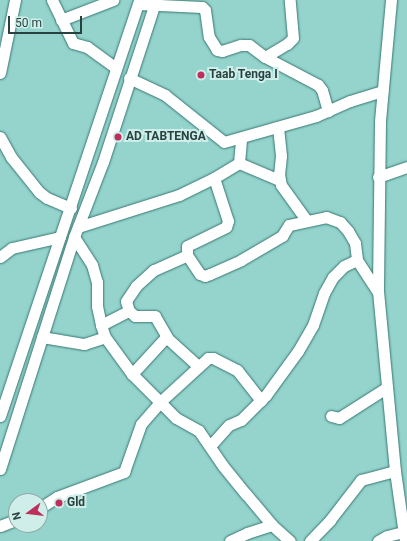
<!DOCTYPE html>
<html>
<head>
<meta charset="utf-8">
<style>
  body { margin:0 }
  #map { position:relative; width:407px; height:541px; overflow:hidden; background:#94d4cd; font-family:Roboto,sans-serif }
  div>[style] { position:absolute }
  .roads { filter:drop-shadow(0 0 1px #387771) drop-shadow(0 0 1px #387771) }
  .minor>* { height:11px; margin:-5.5px; padding:0 5.5px; transform-origin:5.5px; border-radius:5.5px; background:#fff }
  .dots>* { width:11px; height:11px; translate:-50% -50%; box-sizing:border-box; border:2px solid #cfeeea; border-radius:50% }
  span { translate:-50% -50%; white-space:nowrap; text-align:center; line-height:1.15; -webkit-text-stroke:4px #cfeeea; paint-order:stroke }
  .poi-label { font-size:12px; color:#27423f; font-weight:700 }
  .left { translate:0 -50%; text-align:left }
  .north { position:absolute; left:8px; top:493px; width:40px; height:40px; box-sizing:border-box; background:#cfeeea; border:1px solid #8ca9a6; border-radius:50%; rotate:255deg; font-size:11px; font-weight:700; line-height:16px; text-align:center; color:#27423f }
  .north::after { content:''; display:block; margin:auto; width:14px; height:18px; background:#bd2e5b; clip-path:polygon(50% 0,100% 100%,50% 72%,0 100%) }
  .scale { position:absolute; left:8px; top:16px; width:74px; height:18px; box-sizing:border-box; border:2px solid #27423f; border-top:0; padding-left:5px; font-size:12px; line-height:14px; white-space:nowrap; color:#27423f; -webkit-text-stroke:3px #cfeeea; paint-order:stroke }
</style>
</head>
<body>
<div id="map">
  <div class="roads">
    <div class="minor">
      <div style="left:52px;top:0;width:48px;rotate:64deg"></div>
      <div style="left:73px;top:43px;width:15px;rotate:16deg"></div>
      <div style="left:87px;top:47px;width:36px;rotate:36deg"></div>
      <div style="left:391px;top:0;width:122px;rotate:95.2deg"></div>
      <div style="left:380px;top:122px;width:169px;rotate:90.7deg"></div>
      <div style="left:378px;top:291px;width:181px;rotate:84.6deg"></div>
      <div style="left:395px;top:471px;width:71px;rotate:81.9deg"></div>
      <div style="left:138px;top:4px;width:64px;rotate:2.7deg"></div>
      <div style="left:202px;top:7px;width:4px;rotate:45deg"></div>
      <div style="left:205px;top:10px;width:27px;rotate:82deg"></div>
      <div style="left:209px;top:37px;width:15px;rotate:58deg"></div>
      <div style="left:217px;top:50px;width:5px;rotate:11deg"></div>
      <div style="left:222px;top:51px;width:20px;rotate:-18deg"></div>
      <div style="left:241px;top:45px;width:8px"></div>
      <div style="left:249px;top:45px;width:20px;rotate:37deg"></div>
      <div style="left:265px;top:57px;width:60px;rotate:27.8deg"></div>
      <div style="left:318px;top:85px;width:6px;rotate:51deg"></div>
      <div style="left:322px;top:90px;width:22px;rotate:74deg"></div>
      <div style="left:61px;top:20px;width:56px;rotate:-21deg"></div>
      <div style="left:265px;top:57px;width:26px;rotate:-31deg"></div>
      <div style="left:287px;top:44px;width:8px;rotate:-45deg"></div>
      <div style="left:293px;top:38px;width:38px;rotate:-95deg"></div>
      <div style="left:0;top:73px;width:75px;rotate:-78.4deg"></div>
      <div style="left:129px;top:78px;width:40px;rotate:25deg"></div>
      <div style="left:165px;top:95px;width:75px;rotate:38.5deg"></div>
      <div style="left:224px;top:142px;width:96px;rotate:-15.8deg"></div>
      <div style="left:316px;top:116px;width:37px;rotate:-24deg"></div>
      <div style="left:350px;top:101px;width:34px;rotate:-17deg"></div>
      <div style="left:278px;top:127px;width:29px;rotate:84deg"></div>
      <div style="left:281px;top:156px;width:18px;rotate:96deg"></div>
      <div style="left:279px;top:174px;width:11px;rotate:80deg"></div>
      <div style="left:281px;top:185px;width:44px;rotate:54.2deg"></div>
      <div style="left:0;top:137px;width:23px;rotate:61deg"></div>
      <div style="left:11px;top:157px;width:45px;rotate:51.3deg"></div>
      <div style="left:39px;top:192px;width:10px;rotate:37deg"></div>
      <div style="left:47px;top:198px;width:26px;rotate:23deg"></div>
      <div style="left:239px;top:163px;width:43px;rotate:23deg"></div>
      <div style="left:378px;top:177px;width:31px;rotate:-19deg"></div>
      <div style="left:214px;top:178px;width:45px;rotate:72deg"></div>
      <div style="left:228px;top:221px;width:6px;rotate:108deg"></div>
      <div style="left:226px;top:227px;width:43px;rotate:154deg"></div>
      <div style="left:187px;top:246px;width:9px;rotate:90deg"></div>
      <div style="left:187px;top:255px;width:23px;rotate:56deg"></div>
      <div style="left:200px;top:274px;width:5px;rotate:22deg"></div>
      <div style="left:205px;top:276px;width:5px;rotate:-22deg"></div>
      <div style="left:210px;top:274px;width:34px;rotate:-24deg"></div>
      <div style="left:241px;top:260px;width:48px;rotate:-30.3deg"></div>
      <div style="left:282px;top:236px;width:13px;rotate:-58deg"></div>
      <div style="left:289px;top:225px;width:38px;rotate:-12deg"></div>
      <div style="left:326px;top:217px;width:15px;rotate:20deg"></div>
      <div style="left:340px;top:222px;width:12px;rotate:48deg"></div>
      <div style="left:348px;top:231px;width:14px;rotate:60deg"></div>
      <div style="left:355px;top:243px;width:17px;rotate:83deg"></div>
      <div style="left:357px;top:260px;width:37px;rotate:57deg"></div>
      <div style="left:78px;top:227px;width:106px;rotate:-17.6deg"></div>
      <div style="left:179px;top:195px;width:39px;rotate:-26deg"></div>
      <div style="left:214px;top:178px;width:29px;rotate:-31deg"></div>
      <div style="left:239px;top:163px;width:24px;rotate:-85deg"></div>
      <div style="left:74px;top:237px;width:33px;rotate:57deg"></div>
      <div style="left:92px;top:265px;width:18px;rotate:74deg"></div>
      <div style="left:97px;top:282px;width:24px;rotate:90deg"></div>
      <div style="left:97px;top:306px;width:19px;rotate:78deg"></div>
      <div style="left:101px;top:325px;width:13px;rotate:72deg"></div>
      <div style="left:105px;top:337px;width:46px;rotate:53.9deg"></div>
      <div style="left:132px;top:374px;width:62px;rotate:45deg"></div>
      <div style="left:176px;top:418px;width:26px;rotate:29deg"></div>
      <div style="left:199px;top:431px;width:42px;rotate:55.6deg"></div>
      <div style="left:223px;top:466px;width:36px;rotate:51deg"></div>
      <div style="left:246px;top:494px;width:40px;rotate:50deg"></div>
      <div style="left:272px;top:525px;width:24px;rotate:42deg"></div>
      <div style="left:0;top:257px;width:15px;rotate:-37deg"></div>
      <div style="left:12px;top:248px;width:49px;rotate:-12.9deg"></div>
      <div style="left:101px;top:325px;width:31px;rotate:-27deg"></div>
      <div style="left:42px;top:337px;width:43px;rotate:9.5deg"></div>
      <div style="left:84px;top:344px;width:22px;rotate:-18deg"></div>
      <div style="left:167px;top:337px;width:24px;rotate:-120deg"></div>
      <div style="left:155px;top:316px;width:20px;rotate:180deg"></div>
      <div style="left:135px;top:316px;width:8px;rotate:-140deg"></div>
      <div style="left:129px;top:311px;width:10px;rotate:-107deg"></div>
      <div style="left:126px;top:301px;width:18px;rotate:-56deg"></div>
      <div style="left:136px;top:286px;width:24px;rotate:-42deg"></div>
      <div style="left:154px;top:270px;width:36px;rotate:-24deg"></div>
      <div style="left:132px;top:374px;width:50px;rotate:-47.4deg"></div>
      <div style="left:166px;top:337px;width:43px;rotate:42.2deg"></div>
      <div style="left:0;top:416px;width:439px;rotate:-71.5deg"></div>
      <div style="left:331px;top:416px;width:8px;rotate:14deg"></div>
      <div style="left:339px;top:418px;width:56px;rotate:-32.6deg"></div>
      <div style="left:210px;top:446px;width:28px;rotate:-48deg"></div>
      <div style="left:229px;top:425px;width:13px;rotate:-23deg"></div>
      <div style="left:241px;top:420px;width:35px;rotate:-45deg"></div>
      <div style="left:266px;top:395px;width:54px;rotate:-54deg"></div>
      <div style="left:298px;top:351px;width:30px;rotate:-60deg"></div>
      <div style="left:313px;top:325px;width:34px;rotate:-71deg"></div>
      <div style="left:324px;top:293px;width:18px;rotate:-61deg"></div>
      <div style="left:333px;top:277px;width:16px;rotate:-45deg"></div>
      <div style="left:344px;top:266px;width:14px;rotate:-25deg"></div>
      <div style="left:0;top:469px;width:244px;rotate:-72.3deg"></div>
      <div style="left:74px;top:237px;width:80px;rotate:-68.9deg"></div>
      <div style="left:103px;top:162px;width:170px;rotate:-71.9deg"></div>
      <div style="left:40px;top:508px;width:20px;rotate:-33deg"></div>
      <div style="left:57px;top:497px;width:72px;rotate:-20.5deg"></div>
      <div style="left:124px;top:472px;width:51px;rotate:-70.5deg"></div>
      <div style="left:141px;top:424px;width:29px;rotate:-49deg"></div>
      <div style="left:160px;top:402px;width:65px;rotate:-42.5deg"></div>
      <div style="left:208px;top:358px;width:5px"></div>
      <div style="left:213px;top:358px;width:27px;rotate:27deg"></div>
      <div style="left:237px;top:370px;width:39px;rotate:52deg"></div>
      <div style="left:0;top:526px;width:17px;rotate:-21deg"></div>
      <div style="left:230px;top:541px;width:19px;rotate:-25deg"></div>
      <div style="left:247px;top:533px;width:26px;rotate:-18deg"></div>
      <div style="left:310px;top:541px;width:29px;rotate:-46deg"></div>
      <div style="left:330px;top:520px;width:51px;rotate:-52.2deg"></div>
      <div style="left:361px;top:480px;width:35px;rotate:-15deg"></div>
      <div style="left:378px;top:541px;width:10px;rotate:-29deg"></div>
      <div style="left:387px;top:536px;width:16px;rotate:-14deg"></div>
    </div>
  </div>
  <div class="dots">
    <div style="left:201px;top:75px;background:#bd2e5b"></div>
    <div style="left:118px;top:137px;background:#bd2e5b"></div>
    <div style="left:59px;top:503px;background:#bd2e5b"></div>
  </div>
  <div class="poi-label">
    <span class="left" style="left:209px;top:75px">Taab Tenga I</span>
    <span class="left" style="left:126px;top:137px">AD TABTENGA</span>
    <span class="left" style="left:67px;top:503px">Gld</span>
  </div>
  <div class="north">N</div>
  <div class="scale">50 m</div>
</div>
</body>
</html>
